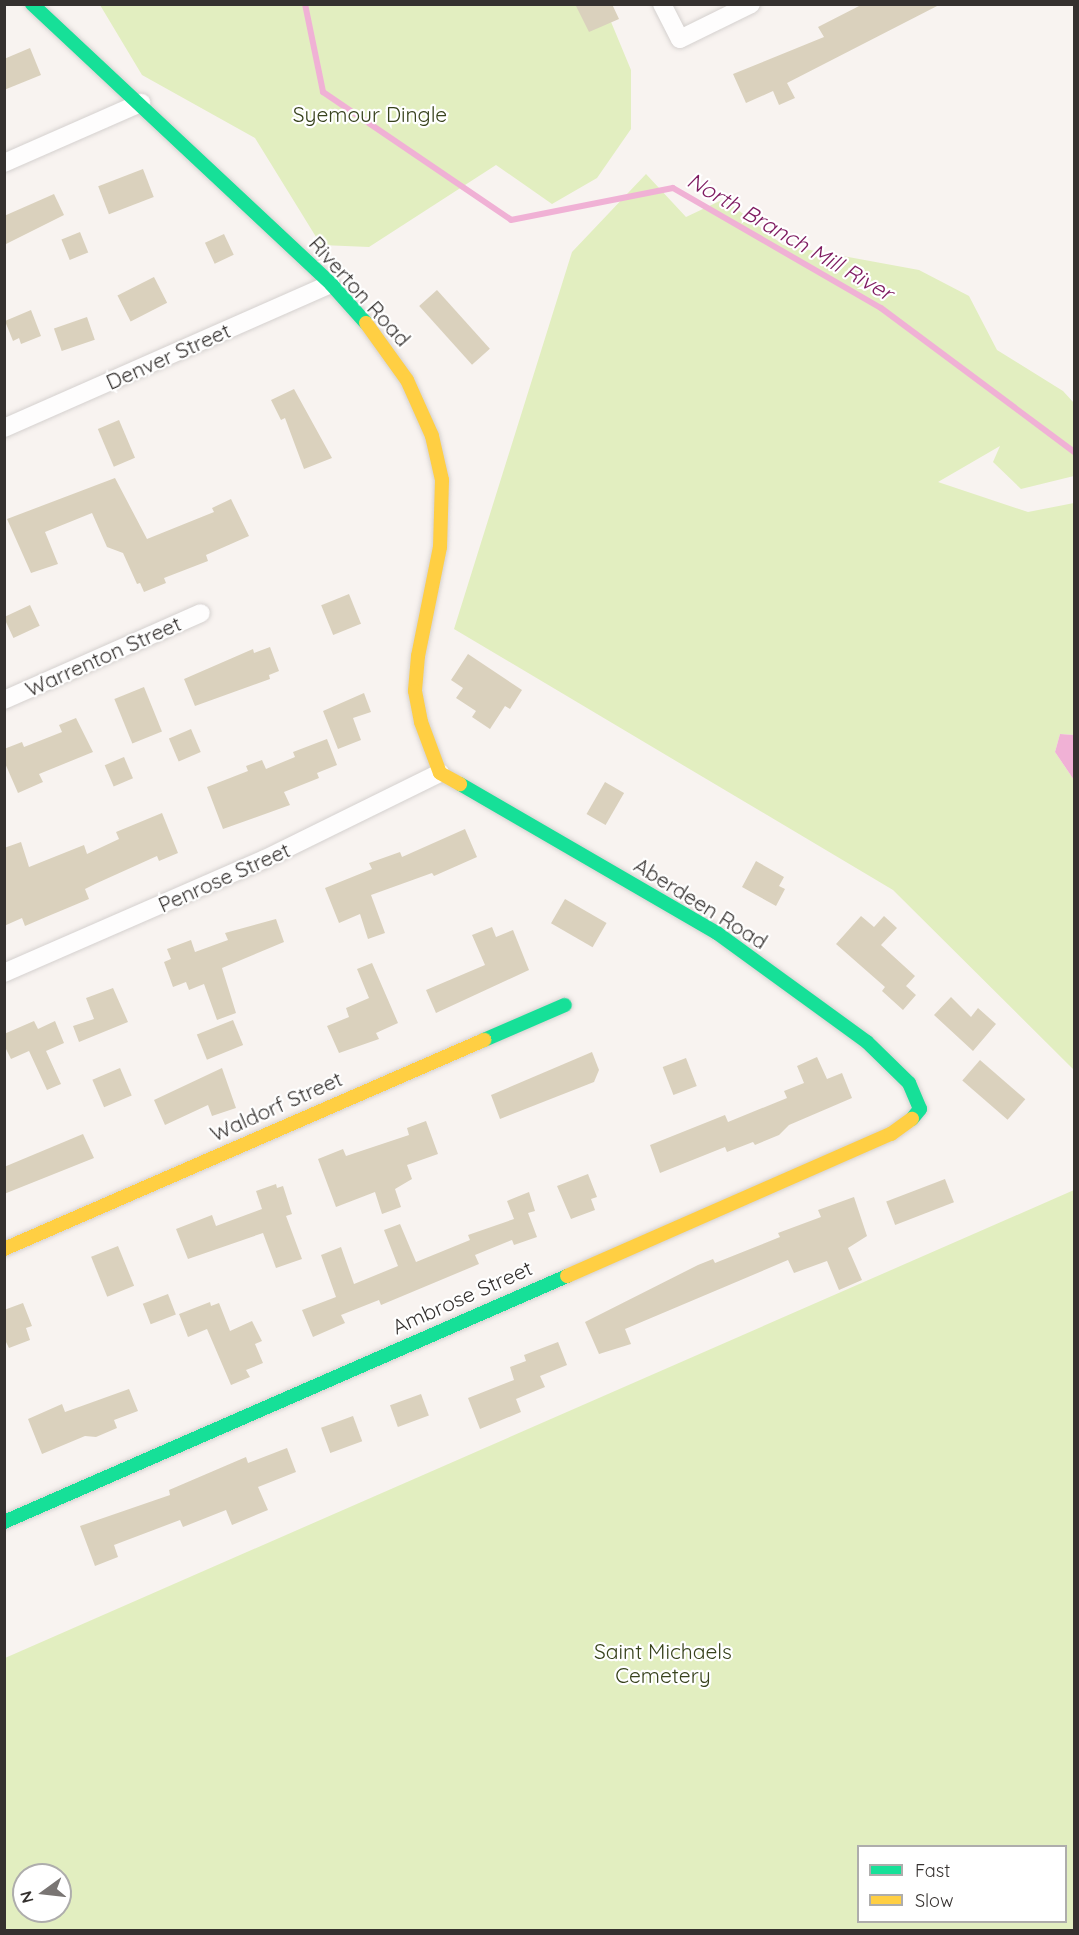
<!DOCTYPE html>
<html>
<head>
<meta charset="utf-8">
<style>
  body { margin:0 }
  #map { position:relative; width:1079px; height:1935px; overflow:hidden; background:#f8f3f0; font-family:Quicksand,sans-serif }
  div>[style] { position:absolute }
  .green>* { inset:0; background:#e2eec0 }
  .water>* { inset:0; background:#f0b1d5 }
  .stream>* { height:6px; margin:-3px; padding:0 3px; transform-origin:3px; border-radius:3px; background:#f0b1d5 }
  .building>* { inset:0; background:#dad1bd; transform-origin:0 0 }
  .roads { filter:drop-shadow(0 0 2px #d5d1cf) drop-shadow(0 0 2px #d5d1cf) }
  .street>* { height:18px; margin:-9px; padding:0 9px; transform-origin:9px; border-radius:9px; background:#fefdfd }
  .fast>* { height:14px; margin:-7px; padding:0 7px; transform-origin:7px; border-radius:7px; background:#16e098 }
  .slow>* { height:14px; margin:-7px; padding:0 7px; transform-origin:7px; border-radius:7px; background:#ffcf43 }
  span { translate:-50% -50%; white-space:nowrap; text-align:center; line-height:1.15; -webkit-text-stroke:4.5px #fff; paint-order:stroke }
  .park-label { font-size:21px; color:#37421c }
  .street-label { font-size:21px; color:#35312f }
  .water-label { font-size:22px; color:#7e1a60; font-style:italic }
  .frame { position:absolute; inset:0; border:6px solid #35312f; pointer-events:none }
  .legend { position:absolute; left:857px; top:1845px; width:210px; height:78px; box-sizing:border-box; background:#fff; border:2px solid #aeadac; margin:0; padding:8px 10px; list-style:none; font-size:18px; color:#35312f }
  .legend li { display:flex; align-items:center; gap:12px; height:30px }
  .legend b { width:30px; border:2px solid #aeadac }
  .north { position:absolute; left:12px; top:1863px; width:60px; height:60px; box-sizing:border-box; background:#fff; border:2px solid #aeadac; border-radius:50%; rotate:255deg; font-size:16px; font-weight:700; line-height:24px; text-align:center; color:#35312f }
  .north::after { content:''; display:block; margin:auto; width:21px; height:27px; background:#797573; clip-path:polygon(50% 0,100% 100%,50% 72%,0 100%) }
</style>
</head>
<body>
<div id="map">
  <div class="green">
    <div style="clip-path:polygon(100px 5px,604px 5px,631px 70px,631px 129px,597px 178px,552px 204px,496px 165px,369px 247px,321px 245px,255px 138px,142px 75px)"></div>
    <div style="clip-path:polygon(646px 174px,686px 217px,724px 199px,783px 245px,919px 270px,969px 296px,997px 350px,1063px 391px,1074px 403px,1074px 476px,1021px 489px,993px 462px,1000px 446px,938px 482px,1028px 512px,1074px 503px,1074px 735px,1060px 734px,1055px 752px,1074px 780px,1074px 1070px,893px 890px,454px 629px,572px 252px)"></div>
    <div style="clip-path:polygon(evenodd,1074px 1190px,1074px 1930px,5px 1930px,5px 1658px,1074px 1190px,858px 1846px,1066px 1846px,1066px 1922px,858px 1922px,858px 1846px,1074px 1190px,24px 1875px,60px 1875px,60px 1911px,24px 1911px,24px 1875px)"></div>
  </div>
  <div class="water">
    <div style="clip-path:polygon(1060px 734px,1074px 735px,1074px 780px,1055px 752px)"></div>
  </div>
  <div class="stream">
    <div style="left:305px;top:4px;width:90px;rotate:78.4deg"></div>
    <div style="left:323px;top:92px;width:227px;rotate:34.2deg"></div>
    <div style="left:511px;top:220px;width:165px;rotate:-11.2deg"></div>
    <div style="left:673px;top:188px;width:240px;rotate:30deg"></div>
    <div style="left:881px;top:308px;width:241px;rotate:36.7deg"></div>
  </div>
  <div class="building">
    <div style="clip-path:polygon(575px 4px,612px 4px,619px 19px,589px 32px)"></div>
    <div style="clip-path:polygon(863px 4px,941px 4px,787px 83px,795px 98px,779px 105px,773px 91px,746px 103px,733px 74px,824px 37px,818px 27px)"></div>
    <div style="clip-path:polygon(30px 48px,41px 75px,4px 90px,4px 59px)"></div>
    <div style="left:143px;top:169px;width:30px;height:48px;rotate:69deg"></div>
    <div style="clip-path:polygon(54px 194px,64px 215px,4px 245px,4px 216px)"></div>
    <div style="left:80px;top:232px;width:22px;height:20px;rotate:68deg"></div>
    <div style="left:224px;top:234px;width:23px;height:21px;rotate:65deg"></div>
    <div style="left:154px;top:277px;width:29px;height:41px;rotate:63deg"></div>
    <div style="left:437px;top:290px;width:79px;height:24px;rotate:48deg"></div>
    <div style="clip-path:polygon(31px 310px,41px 336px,21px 344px,19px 338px,13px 341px,5px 321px)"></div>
    <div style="left:87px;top:317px;width:24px;height:35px;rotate:71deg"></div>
    <div style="clip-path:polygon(294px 389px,332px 458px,304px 469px,285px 418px,281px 420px,271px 400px)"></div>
    <div style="left:119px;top:420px;width:41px;height:23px;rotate:67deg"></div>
    <div style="clip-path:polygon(115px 478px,147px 539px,214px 512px,212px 508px,231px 499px,249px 536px,206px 555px,208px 561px,164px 578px,166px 583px,144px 592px,140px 583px,137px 584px,123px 553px,107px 547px,92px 513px,45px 532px,58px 564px,31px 573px,7px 519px)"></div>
    <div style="left:349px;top:594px;width:32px;height:30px;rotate:68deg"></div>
    <div style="left:30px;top:605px;width:23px;height:29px;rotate:65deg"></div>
    <div style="clip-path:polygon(270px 647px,279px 671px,269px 675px,270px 679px,195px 706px,184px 679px,253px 649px,254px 653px)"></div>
    <div style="clip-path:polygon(468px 654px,522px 690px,510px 709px,505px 706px,490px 729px,472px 717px,476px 711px,456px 698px,463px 688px,451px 680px)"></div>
    <div style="left:144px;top:687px;width:48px;height:32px;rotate:68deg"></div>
    <div style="clip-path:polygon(364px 693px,371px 712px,353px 718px,361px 740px,338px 749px,323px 711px)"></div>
    <div style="clip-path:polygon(76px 718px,93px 752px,39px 774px,43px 782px,18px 793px,4px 761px,4px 749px,22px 742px,24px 747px,62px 732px,59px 725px)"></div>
    <div style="left:191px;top:729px;width:25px;height:24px;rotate:67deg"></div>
    <div style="clip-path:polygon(327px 739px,337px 765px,317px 773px,319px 778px,284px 792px,290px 805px,223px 829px,207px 787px,248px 771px,246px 766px,262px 760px,266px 769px,295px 757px,293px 752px)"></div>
    <div style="left:124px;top:757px;width:23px;height:21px;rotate:67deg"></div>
    <div style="left:605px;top:782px;width:22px;height:37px;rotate:30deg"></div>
    <div style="clip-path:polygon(162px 813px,178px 853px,159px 861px,157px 856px,95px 884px,85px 889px,89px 899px,46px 917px,25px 926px,22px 918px,4px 926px,4px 848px,21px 842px,29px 867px,84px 845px,87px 854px,119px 839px,116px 832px)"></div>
    <div style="clip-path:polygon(465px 829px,477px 857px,434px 876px,432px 873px,371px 895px,385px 933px,368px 939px,360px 914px,339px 923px,325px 888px,372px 869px,369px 863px,400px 852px,402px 857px)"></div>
    <div style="clip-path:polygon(756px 861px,784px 877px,779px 886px,785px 889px,776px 906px,742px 887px)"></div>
    <div style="left:565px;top:899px;width:48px;height:28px;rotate:30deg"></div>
    <div style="clip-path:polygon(861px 916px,874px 927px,884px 916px,897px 928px,881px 945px,915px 976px,906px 986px,916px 995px,903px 1010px,882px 991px,885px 987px,836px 944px)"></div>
    <div style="clip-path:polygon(276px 919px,284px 942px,222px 968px,236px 1013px,217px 1020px,204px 984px,189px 990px,186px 982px,173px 987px,164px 962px,171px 959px,167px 949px,191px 940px,195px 952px,228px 940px,225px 933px)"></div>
    <div style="clip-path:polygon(492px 927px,496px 937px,513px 930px,529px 970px,436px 1013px,426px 990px,485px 965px,472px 935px)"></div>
    <div style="clip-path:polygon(372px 963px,398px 1023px,376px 1033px,379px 1039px,339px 1053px,327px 1026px,349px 1017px,346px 1008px,369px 998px,357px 969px)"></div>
    <div style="clip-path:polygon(113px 988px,128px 1022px,79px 1042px,73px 1026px,94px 1019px,86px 998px)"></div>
    <div style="clip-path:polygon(951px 997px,971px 1017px,978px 1008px,996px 1024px,973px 1051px,934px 1015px)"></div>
    <div style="left:233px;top:1020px;width:27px;height:39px;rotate:68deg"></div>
    <div style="clip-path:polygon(34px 1021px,38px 1029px,55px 1021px,64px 1043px,46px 1051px,61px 1084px,47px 1090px,29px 1051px,11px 1059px,4px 1045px,4px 1034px)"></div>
    <div style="clip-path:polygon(592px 1052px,599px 1070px,594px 1082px,500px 1119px,491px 1095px)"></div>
    <div style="clip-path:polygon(817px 1057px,827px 1079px,842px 1073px,852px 1098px,789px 1125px,779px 1135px,755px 1145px,753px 1142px,727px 1152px,725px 1147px,660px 1173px,650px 1145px,725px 1115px,728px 1122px,787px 1098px,784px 1091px,804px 1083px,797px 1066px)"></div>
    <div style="left:686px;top:1058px;width:30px;height:25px;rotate:69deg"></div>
    <div style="left:980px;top:1060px;width:60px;height:27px;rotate:41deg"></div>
    <div style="left:120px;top:1068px;width:30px;height:30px;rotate:67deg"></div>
    <div style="clip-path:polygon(222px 1068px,236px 1108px,212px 1116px,208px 1105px,165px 1125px,154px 1100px)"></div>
    <div style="clip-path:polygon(426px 1121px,438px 1154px,407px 1165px,412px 1179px,395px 1189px,401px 1207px,382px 1214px,375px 1192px,336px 1207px,318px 1159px,343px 1149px,346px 1156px,409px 1135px,407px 1128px)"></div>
    <div style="clip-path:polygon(83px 1134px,94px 1158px,4px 1194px,4px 1167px)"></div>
    <div style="clip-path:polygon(588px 1174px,597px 1197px,591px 1199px,595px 1210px,571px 1219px,557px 1186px)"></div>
    <div style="left:945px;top:1179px;width:25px;height:63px;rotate:69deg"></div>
    <div style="clip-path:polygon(276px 1184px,277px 1188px,283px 1186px,292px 1214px,286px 1216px,302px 1259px,276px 1268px,263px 1233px,188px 1259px,176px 1229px,212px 1215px,216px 1226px,262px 1209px,256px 1191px)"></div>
    <div style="clip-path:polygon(529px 1192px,535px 1211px,528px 1213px,537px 1237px,514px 1245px,512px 1240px,475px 1255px,479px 1264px,381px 1305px,379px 1300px,341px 1315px,345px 1323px,313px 1337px,302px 1310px,336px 1297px,321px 1255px,341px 1247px,354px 1284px,398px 1266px,384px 1230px,400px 1224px,416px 1262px,470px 1240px,468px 1235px,514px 1219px,507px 1201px)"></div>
    <div style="clip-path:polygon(854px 1197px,867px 1236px,848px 1248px,862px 1280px,839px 1290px,827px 1261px,794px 1273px,788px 1260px,625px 1329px,631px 1344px,599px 1354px,585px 1322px,698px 1265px,713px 1259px,715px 1263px,780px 1237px,778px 1233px,821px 1217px,818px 1210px)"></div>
    <div style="left:118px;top:1246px;width:43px;height:29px;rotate:68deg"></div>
    <div style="left:168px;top:1294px;width:22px;height:27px;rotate:69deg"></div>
    <div style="clip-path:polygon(210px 1302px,211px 1306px,219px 1303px,230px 1331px,252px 1321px,262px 1341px,255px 1344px,263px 1363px,246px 1370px,250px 1377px,231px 1385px,207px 1329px,188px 1337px,179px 1314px)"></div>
    <div style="clip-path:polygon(23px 1303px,32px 1326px,26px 1328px,30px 1340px,9px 1348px,4px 1338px,4px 1310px)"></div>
    <div style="clip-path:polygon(558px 1342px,567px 1365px,540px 1376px,545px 1387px,516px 1399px,521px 1412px,480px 1429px,468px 1398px,514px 1380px,510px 1367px,526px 1361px,524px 1355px)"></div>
    <div style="clip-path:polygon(129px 1389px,138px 1411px,114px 1420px,117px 1428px,96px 1437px,85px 1436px,42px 1454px,28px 1419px,62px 1404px,65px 1412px)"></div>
    <div style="left:421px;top:1394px;width:23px;height:33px;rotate:70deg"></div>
    <div style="left:353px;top:1416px;width:27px;height:34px;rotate:70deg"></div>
    <div style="clip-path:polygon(287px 1448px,296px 1472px,258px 1487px,268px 1510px,232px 1525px,226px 1510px,183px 1527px,180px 1520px,114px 1545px,118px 1557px,95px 1566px,80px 1526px,170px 1495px,169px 1490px,246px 1457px,248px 1463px)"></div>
  </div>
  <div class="roads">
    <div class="street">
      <div style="left:662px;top:4px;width:39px;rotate:63deg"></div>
      <div style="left:680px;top:39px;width:79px;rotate:-26.2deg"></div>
      <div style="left:4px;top:163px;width:150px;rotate:-23.7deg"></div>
      <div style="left:4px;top:428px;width:357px;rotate:-23.8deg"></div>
      <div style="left:4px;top:700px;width:215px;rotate:-23.8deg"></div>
      <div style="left:4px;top:973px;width:285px;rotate:-23.6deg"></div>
      <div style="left:265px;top:859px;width:195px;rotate:-26.2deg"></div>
    </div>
    <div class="fast">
      <div style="left:32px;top:4px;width:410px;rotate:43.1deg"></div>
      <div style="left:331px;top:284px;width:52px;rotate:48.1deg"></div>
      <div style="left:460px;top:784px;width:297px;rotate:30.1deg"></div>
      <div style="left:717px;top:933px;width:185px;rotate:36deg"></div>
      <div style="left:867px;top:1042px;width:59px;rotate:44.3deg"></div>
      <div style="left:909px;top:1083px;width:28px;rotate:67deg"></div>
      <div style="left:920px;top:1109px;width:13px;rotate:129deg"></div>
      <div style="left:484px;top:1040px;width:88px;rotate:-23.4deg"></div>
      <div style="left:4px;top:1522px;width:614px;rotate:-23.6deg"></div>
    </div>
    <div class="slow">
      <div style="left:366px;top:323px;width:70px;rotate:54.3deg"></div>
      <div style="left:407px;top:380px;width:61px;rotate:65.9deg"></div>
      <div style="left:432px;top:436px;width:45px;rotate:77.2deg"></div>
      <div style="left:442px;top:480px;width:67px;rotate:91.7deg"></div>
      <div style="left:440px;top:547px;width:111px;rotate:101.4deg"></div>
      <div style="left:418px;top:656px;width:35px;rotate:95deg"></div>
      <div style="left:415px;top:691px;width:32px;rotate:79deg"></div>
      <div style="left:421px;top:722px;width:54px;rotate:69.6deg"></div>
      <div style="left:440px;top:773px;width:23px;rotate:29deg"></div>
      <div style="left:4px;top:1249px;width:524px;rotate:-23.53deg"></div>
      <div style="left:567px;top:1276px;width:354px;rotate:-23.7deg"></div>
      <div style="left:891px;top:1134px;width:26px;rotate:-36deg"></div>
    </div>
  </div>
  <div class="park-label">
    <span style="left:370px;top:114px">Syemour Dingle</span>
    <span style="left:663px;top:1663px">Saint Michaels<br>Cemetery</span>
  </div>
  <div class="street-label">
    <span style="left:360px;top:291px;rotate:48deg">Riverton Road</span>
    <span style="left:168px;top:356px;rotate:-24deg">Denver Street</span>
    <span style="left:103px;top:656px;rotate:-24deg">Warrenton Street</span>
    <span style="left:224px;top:877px;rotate:-24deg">Penrose Street</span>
    <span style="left:701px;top:903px;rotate:32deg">Aberdeen Road</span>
    <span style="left:276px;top:1106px;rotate:-24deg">Waldorf Street</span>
    <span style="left:462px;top:1297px;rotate:-24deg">Ambrose Street</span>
  </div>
  <div class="water-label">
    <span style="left:790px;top:237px;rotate:30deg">North Branch Mill River</span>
  </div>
  <div class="frame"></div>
  <ul class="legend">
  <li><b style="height:8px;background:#16e098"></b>Fast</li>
  <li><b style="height:8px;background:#ffcf43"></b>Slow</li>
  </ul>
  <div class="north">N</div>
</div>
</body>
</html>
